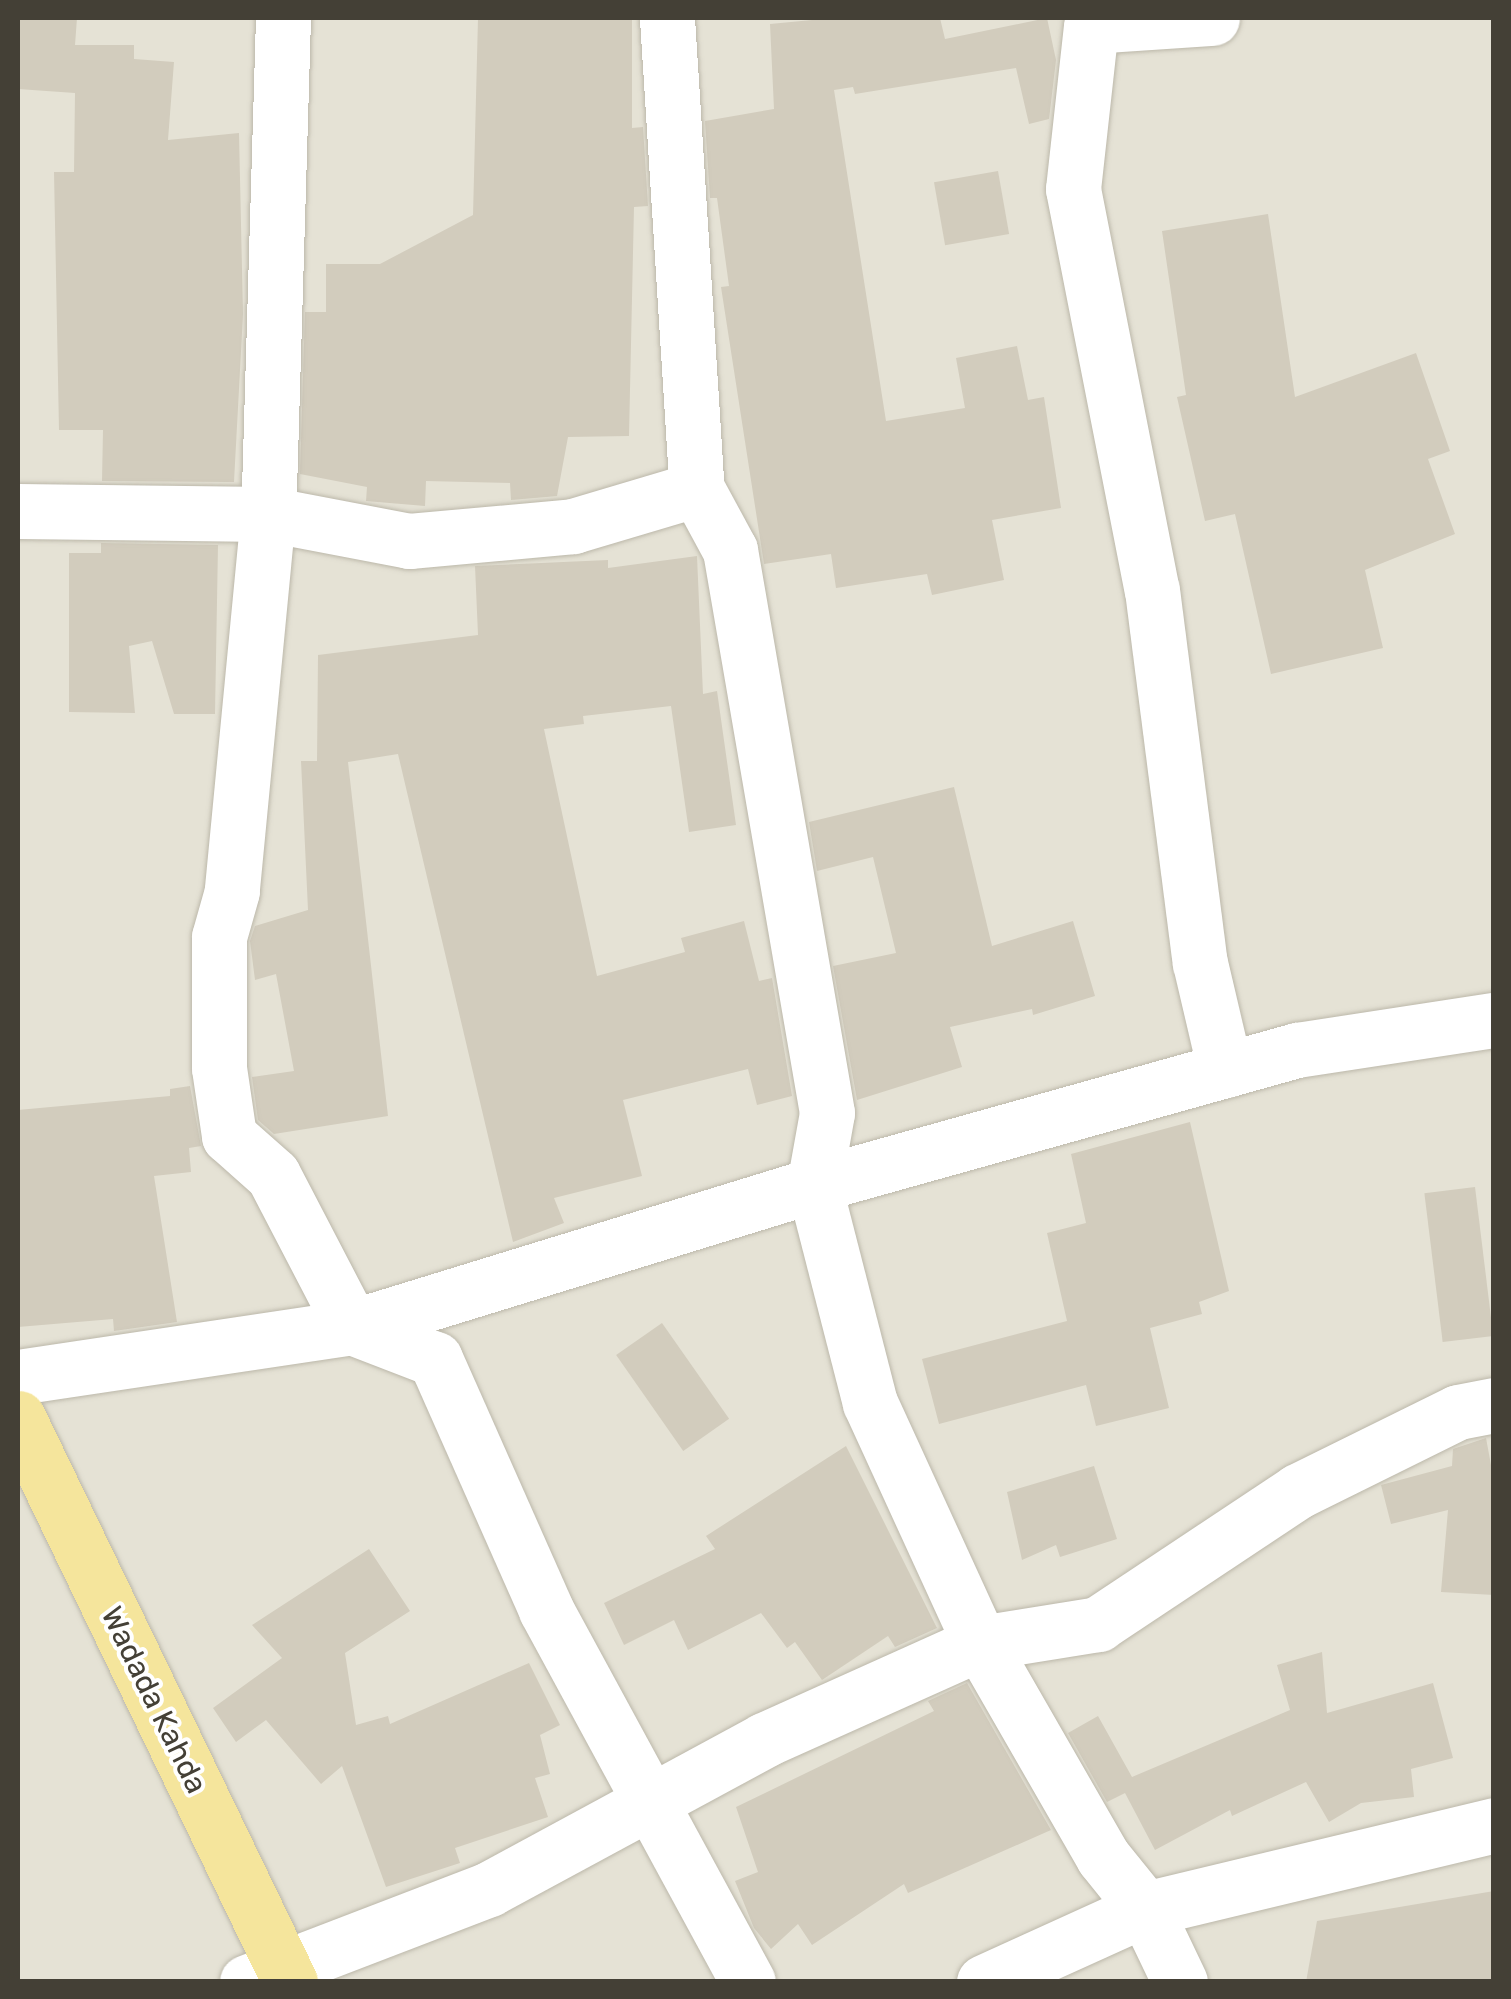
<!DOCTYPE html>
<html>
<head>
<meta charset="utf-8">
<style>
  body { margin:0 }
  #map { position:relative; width:1511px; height:1999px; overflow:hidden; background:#f2f0e7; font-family:Rubik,sans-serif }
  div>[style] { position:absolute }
  .residential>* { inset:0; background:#e5e2d5; transform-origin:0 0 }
  .building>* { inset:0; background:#d2ccbd; transform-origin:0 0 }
  .roads { filter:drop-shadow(0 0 2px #bcb8aa) drop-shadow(0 0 2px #bcb8aa) }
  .minor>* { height:55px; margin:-27.5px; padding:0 27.5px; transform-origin:27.5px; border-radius:27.5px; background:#fff }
  .major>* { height:55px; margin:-27.5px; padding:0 27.5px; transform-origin:27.5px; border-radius:27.5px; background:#f5e59c }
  span { translate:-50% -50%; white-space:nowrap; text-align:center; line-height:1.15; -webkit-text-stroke:8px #fff; paint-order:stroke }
  .street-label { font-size:30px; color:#444036 }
  .frame { position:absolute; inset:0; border:20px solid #444036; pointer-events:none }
</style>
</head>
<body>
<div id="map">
  <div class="residential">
    <div style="left:18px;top:18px;width:1475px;height:1963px"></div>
  </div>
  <div class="building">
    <div style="clip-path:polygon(18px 18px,77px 18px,75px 45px,134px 45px,134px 59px,174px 62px,168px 140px,239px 133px,243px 314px,234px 482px,102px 481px,103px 430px,59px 430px,54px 172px,74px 172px,75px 93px,18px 89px)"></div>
    <div style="clip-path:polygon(478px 18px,632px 18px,632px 128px,643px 127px,648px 206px,634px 207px,629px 436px,568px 437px,557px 496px,511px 500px,510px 483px,426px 481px,425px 506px,366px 501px,367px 487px,300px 474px,305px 312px,326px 312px,326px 264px,380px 264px,473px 215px)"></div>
    <div style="clip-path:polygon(833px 18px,940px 18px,945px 39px,1047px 18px,1056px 60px,1049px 119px,1029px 124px,1016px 68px,855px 94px,853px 87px,834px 90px,886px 421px,965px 408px,956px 358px,1017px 346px,1028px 400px,1044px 397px,1061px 508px,992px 520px,1004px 580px,932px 595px,927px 574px,836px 588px,831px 554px,764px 564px,721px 287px,729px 286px,717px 198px,710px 198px,705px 121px,774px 109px,770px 24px)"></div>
    <div style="left:998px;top:171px;width:64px;height:65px;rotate:80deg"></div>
    <div style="clip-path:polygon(1268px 214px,1295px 397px,1416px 353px,1450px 451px,1428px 459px,1455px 534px,1365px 570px,1383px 648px,1271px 674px,1235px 514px,1205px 521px,1177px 397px,1186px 395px,1162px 231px)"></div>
    <div style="clip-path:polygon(101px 543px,218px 545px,215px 714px,174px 714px,152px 641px,129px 646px,135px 713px,69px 712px,69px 553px,101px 553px)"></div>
    <div style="clip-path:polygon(697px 556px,703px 694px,717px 691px,736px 825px,689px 832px,671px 706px,583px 716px,584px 724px,544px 729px,597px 976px,685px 952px,681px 938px,744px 921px,759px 981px,772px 978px,792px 1096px,757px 1105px,748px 1069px,623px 1100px,642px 1176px,554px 1198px,564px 1223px,513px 1242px,398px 754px,348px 762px,388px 1116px,274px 1134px,258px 1120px,252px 1077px,294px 1071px,276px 974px,255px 980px,250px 941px,255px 926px,308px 910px,301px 761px,317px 761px,318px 655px,478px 635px,475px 566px,608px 560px,608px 568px)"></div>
    <div style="clip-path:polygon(954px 787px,992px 946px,1073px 921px,1095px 996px,1033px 1015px,1032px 1009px,950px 1027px,962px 1067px,857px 1100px,833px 966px,896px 953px,873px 857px,817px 871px,809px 822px)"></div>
    <div style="clip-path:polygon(190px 1086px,201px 1146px,189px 1148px,191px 1172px,154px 1176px,177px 1322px,114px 1331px,113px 1319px,18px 1327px,18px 1110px,170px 1096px,170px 1089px)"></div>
    <div style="clip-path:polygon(1190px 1122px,1229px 1291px,1199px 1302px,1202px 1314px,1150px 1328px,1169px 1408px,1096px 1426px,1086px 1385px,939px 1424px,922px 1359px,1067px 1321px,1047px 1233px,1086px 1223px,1071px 1154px)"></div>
    <div style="left:1475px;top:1187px;width:150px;height:51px;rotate:83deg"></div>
    <div style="left:662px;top:1323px;width:117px;height:56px;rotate:55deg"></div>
    <div style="clip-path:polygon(1486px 1438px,1494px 1481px,1494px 1595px,1441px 1592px,1448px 1510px,1391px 1524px,1381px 1485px,1452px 1466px,1453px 1449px)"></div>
    <div style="clip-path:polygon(846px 1446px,937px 1628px,895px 1647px,888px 1636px,822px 1680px,795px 1642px,787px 1648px,761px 1613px,688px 1650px,674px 1620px,624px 1645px,604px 1603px,715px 1549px,706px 1536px)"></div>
    <div style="clip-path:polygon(1094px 1466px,1117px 1539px,1060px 1557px,1056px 1545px,1022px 1560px,1007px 1492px)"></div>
    <div style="clip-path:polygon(369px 1549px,410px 1611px,345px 1653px,356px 1725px,388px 1716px,390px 1724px,529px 1663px,560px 1725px,540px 1735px,550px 1774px,535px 1778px,548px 1817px,455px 1848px,460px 1863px,386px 1887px,342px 1766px,321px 1784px,266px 1720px,236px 1742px,213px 1708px,282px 1658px,252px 1625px)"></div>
    <div style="clip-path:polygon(1322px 1652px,1327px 1713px,1433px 1683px,1453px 1758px,1411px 1769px,1414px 1797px,1361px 1803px,1329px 1822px,1306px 1782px,1232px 1816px,1230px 1810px,1155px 1850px,1125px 1793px,1107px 1802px,1068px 1733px,1098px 1716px,1132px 1777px,1290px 1710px,1277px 1665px)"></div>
    <div style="clip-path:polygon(967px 1683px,1051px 1830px,908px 1893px,904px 1884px,812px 1945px,798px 1924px,771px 1949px,754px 1928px,735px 1881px,758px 1872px,736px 1807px,934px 1711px,928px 1701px)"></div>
    <div style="clip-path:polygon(1494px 1891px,1494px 1982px,1306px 1982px,1317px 1921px)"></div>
  </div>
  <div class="roads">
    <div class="minor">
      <div style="left:283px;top:18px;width:496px;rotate:91.7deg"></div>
      <div style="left:268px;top:514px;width:379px;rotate:95.5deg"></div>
      <div style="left:232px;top:891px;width:48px;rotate:105.8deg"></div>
      <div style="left:219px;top:937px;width:131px;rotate:90deg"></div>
      <div style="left:219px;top:1068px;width:69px;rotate:81.6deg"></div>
      <div style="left:229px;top:1136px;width:59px;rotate:41.6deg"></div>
      <div style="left:273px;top:1175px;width:171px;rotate:62.5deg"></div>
      <div style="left:352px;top:1327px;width:89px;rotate:21.1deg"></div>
      <div style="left:435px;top:1359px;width:274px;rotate:66.1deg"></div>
      <div style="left:546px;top:1610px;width:423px;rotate:61.5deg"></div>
      <div style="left:667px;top:18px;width:472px;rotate:86.4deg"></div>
      <div style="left:697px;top:489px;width:69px;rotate:61.6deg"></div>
      <div style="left:730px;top:550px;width:571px;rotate:80.22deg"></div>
      <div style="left:827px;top:1113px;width:73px;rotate:100.2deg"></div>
      <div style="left:814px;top:1185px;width:225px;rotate:75.6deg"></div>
      <div style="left:870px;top:1403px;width:264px;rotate:65.4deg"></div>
      <div style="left:980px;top:1643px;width:247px;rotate:60.1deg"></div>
      <div style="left:1103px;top:1857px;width:67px;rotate:51.1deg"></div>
      <div style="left:1145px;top:1909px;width:81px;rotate:64.4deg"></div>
      <div style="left:1212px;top:18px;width:121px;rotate:176.2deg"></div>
      <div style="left:1091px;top:26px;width:164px;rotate:96.3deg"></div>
      <div style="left:1073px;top:189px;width:409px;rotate:78.9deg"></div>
      <div style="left:1152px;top:590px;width:376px;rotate:82.7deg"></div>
      <div style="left:1200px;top:963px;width:110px;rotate:76.8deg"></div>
      <div style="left:18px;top:511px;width:250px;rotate:0.7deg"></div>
      <div style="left:268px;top:514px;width:144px;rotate:10.8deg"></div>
      <div style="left:409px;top:541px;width:165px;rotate:-5.2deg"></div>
      <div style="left:573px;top:526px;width:129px;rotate:-16.6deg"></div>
      <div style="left:18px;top:1377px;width:338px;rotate:-8.5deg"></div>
      <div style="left:352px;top:1327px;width:483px;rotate:-17.1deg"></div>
      <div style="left:814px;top:1185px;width:502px;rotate:-15.62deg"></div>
      <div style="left:1297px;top:1050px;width:199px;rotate:-8.7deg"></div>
      <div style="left:247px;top:1982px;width:259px;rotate:-21deg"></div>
      <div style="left:489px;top:1889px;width:313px;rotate:-28.4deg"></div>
      <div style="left:764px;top:1740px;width:237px;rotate:-24.2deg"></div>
      <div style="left:980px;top:1643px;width:120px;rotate:-9.1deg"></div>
      <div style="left:1098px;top:1624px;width:240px;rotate:-33.6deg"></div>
      <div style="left:1298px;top:1491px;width:178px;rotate:-26.3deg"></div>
      <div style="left:1458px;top:1412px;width:37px;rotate:-11deg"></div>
      <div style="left:984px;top:1982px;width:177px;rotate:-24.4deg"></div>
      <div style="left:1145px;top:1909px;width:359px;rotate:-13.5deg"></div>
    </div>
    <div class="major">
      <div style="left:18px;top:1418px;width:626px;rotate:64.25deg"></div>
    </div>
  </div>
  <div class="street-label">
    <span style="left:154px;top:1700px;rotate:64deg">Wadada Kahda</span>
  </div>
  <div class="frame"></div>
</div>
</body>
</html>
